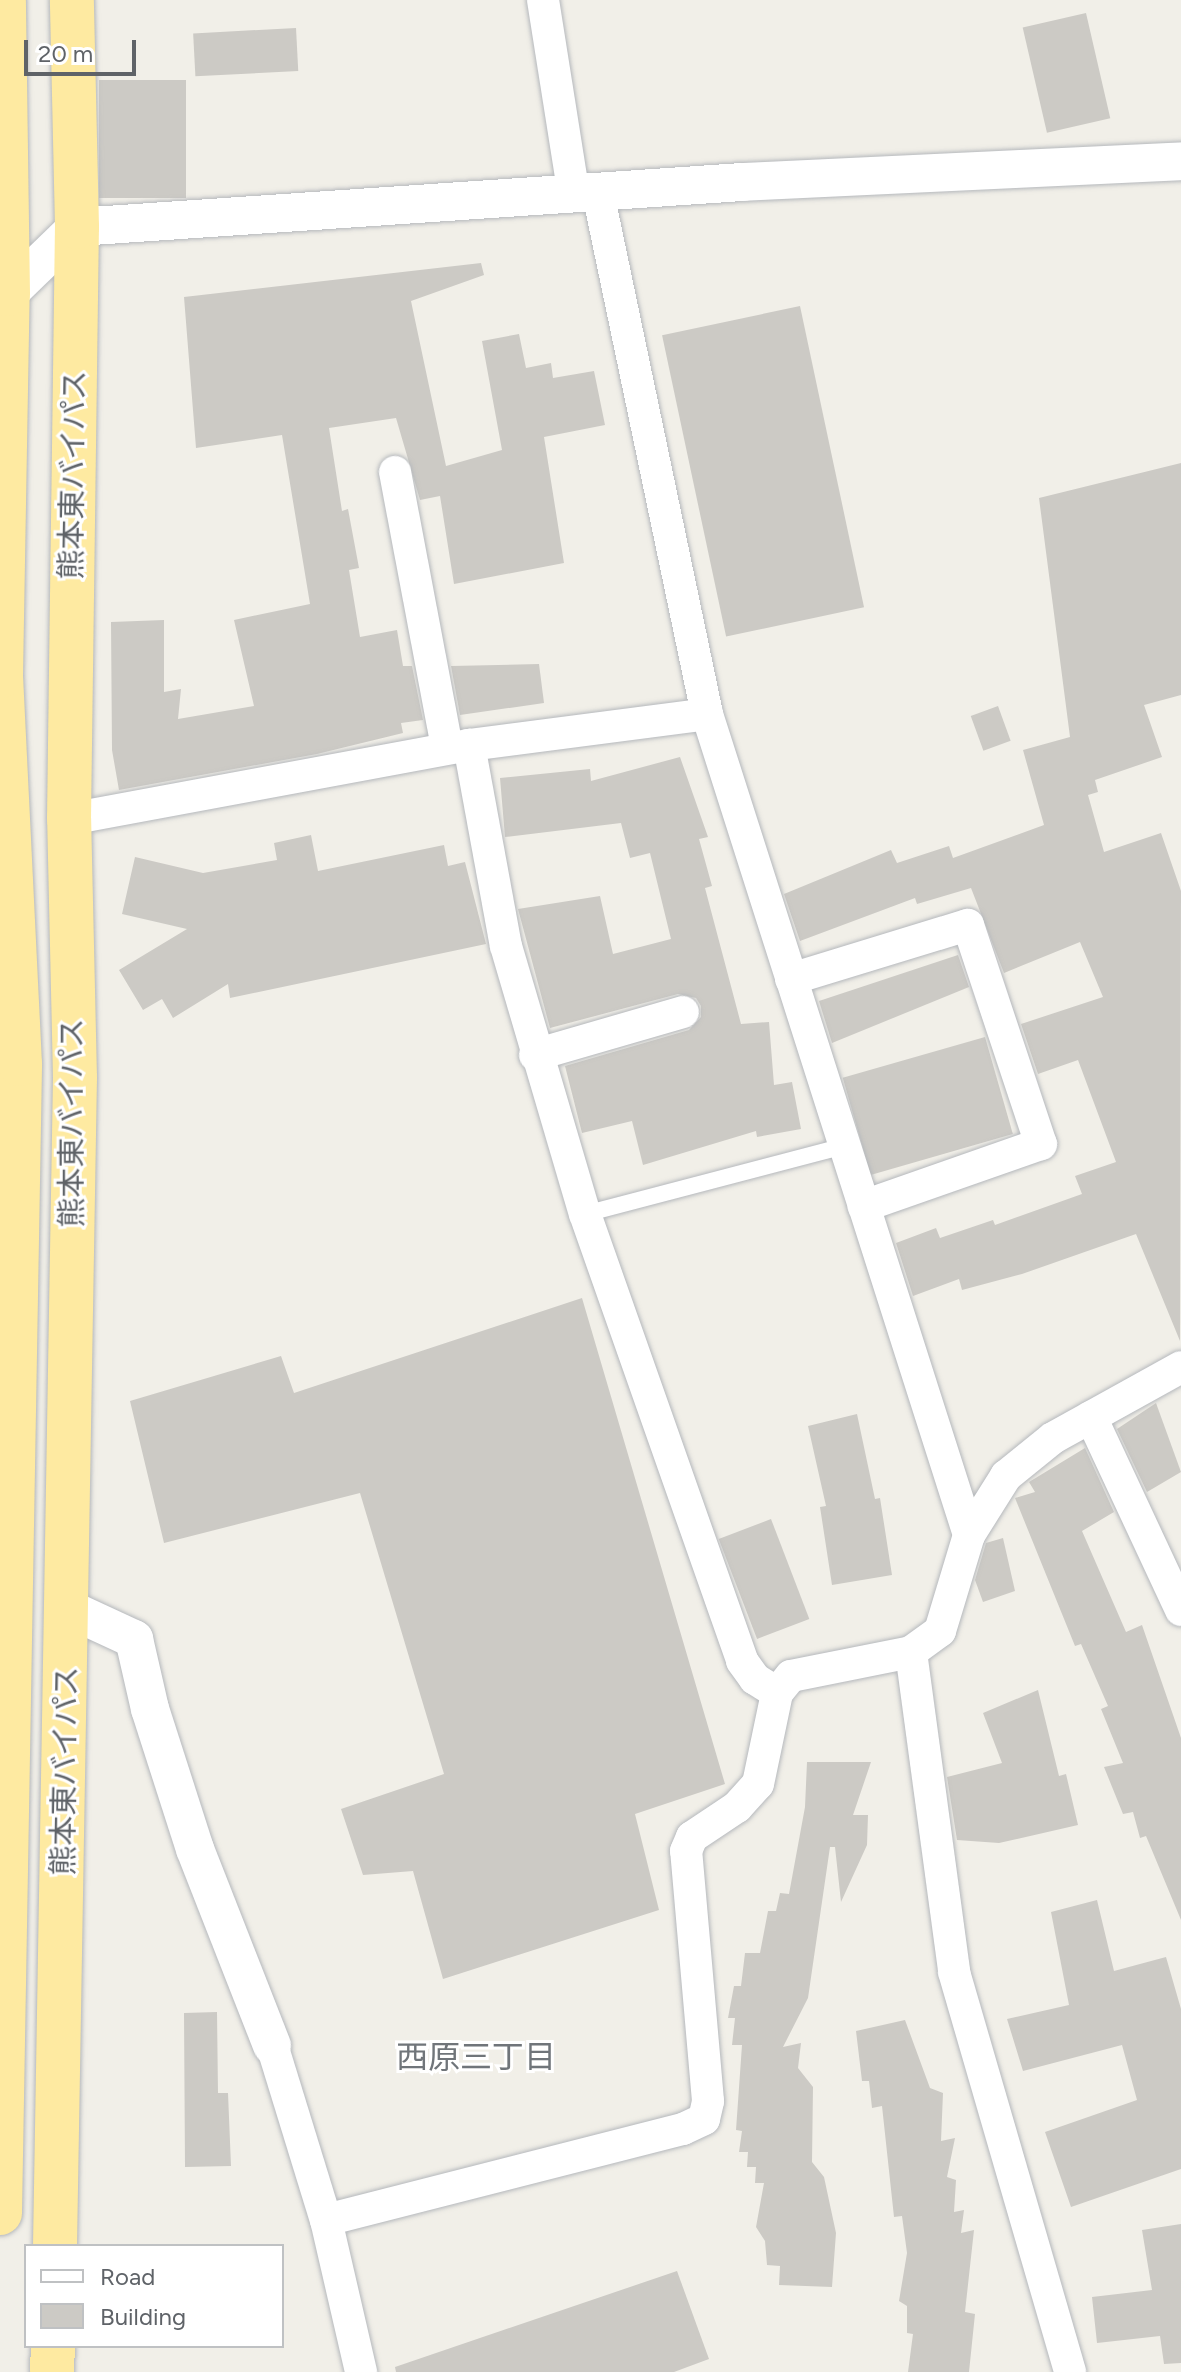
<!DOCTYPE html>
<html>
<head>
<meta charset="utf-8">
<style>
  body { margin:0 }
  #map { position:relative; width:1181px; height:2372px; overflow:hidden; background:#f1efe8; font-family:Figtree,"Noto Sans JP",sans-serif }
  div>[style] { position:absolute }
  .building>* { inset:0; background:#cccac5; transform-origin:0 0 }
  .roads { filter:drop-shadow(0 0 2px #b5b8bc) drop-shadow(0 0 2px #b5b8bc) }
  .service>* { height:16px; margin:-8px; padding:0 8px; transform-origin:8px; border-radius:8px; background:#fff }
  .minor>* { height:32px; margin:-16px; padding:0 16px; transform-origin:16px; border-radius:16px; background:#fff }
  .tertiary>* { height:38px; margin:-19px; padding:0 19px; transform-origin:19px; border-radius:19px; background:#fff }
  .trunk>* { height:44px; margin:-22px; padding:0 22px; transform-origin:22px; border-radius:22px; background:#feeaa1 }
  span { translate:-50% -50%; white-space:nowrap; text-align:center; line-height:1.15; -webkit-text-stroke:6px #fff; paint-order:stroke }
  .street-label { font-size:30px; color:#5f6368 }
  .neighbourhood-label { font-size:32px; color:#70757a }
  .legend { position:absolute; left:24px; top:2244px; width:260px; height:104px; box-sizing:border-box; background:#fff; border:2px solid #bfc1c3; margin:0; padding:10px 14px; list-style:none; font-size:24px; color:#5f6368 }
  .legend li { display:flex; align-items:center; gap:16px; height:40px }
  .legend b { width:40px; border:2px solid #bfc1c3 }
  .scale { position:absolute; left:24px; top:40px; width:112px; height:36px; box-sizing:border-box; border:4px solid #5f6368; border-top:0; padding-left:10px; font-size:24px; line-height:28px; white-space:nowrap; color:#5f6368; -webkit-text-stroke:6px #fff; paint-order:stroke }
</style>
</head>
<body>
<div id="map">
  <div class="building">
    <div style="left:1086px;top:13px;width:108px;height:65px;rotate:77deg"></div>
    <div style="left:296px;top:28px;width:43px;height:103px;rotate:87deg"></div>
    <div style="left:99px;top:80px;width:87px;height:118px"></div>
    <div style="clip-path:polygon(481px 263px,484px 275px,411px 301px,446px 466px,502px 450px,482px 341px,519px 334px,526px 368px,551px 363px,553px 378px,594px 371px,605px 425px,544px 437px,564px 563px,454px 584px,440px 496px,420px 500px,396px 418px,329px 428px,342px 511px,348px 509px,359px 568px,349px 570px,360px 637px,397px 630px,403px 666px,412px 666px,423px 720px,401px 723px,403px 733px,317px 754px,119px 790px,112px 750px,111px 622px,164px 620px,164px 692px,181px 689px,178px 719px,254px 706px,234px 620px,310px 604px,282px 435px,196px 448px,184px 297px)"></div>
    <div style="left:800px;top:306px;width:308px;height:141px;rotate:78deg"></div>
    <div style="clip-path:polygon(1181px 463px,1181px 695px,1144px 705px,1162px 757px,1095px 780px,1098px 792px,1088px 795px,1104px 852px,1161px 833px,1181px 891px,1180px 1341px,1136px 1234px,1022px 1274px,962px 1290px,959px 1279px,913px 1296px,896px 1243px,936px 1228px,940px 1238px,993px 1220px,995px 1225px,1082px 1194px,1075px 1176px,1116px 1162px,1078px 1060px,1038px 1074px,1021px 1024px,1103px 997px,1080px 942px,1004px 973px,971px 888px,917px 904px,915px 898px,800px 941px,784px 894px,891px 850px,897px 863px,949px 846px,953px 858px,1044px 825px,1023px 750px,1070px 737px,1039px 498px)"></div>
    <div style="clip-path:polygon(539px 664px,544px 703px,460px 715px,451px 666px)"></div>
    <div style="left:998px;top:706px;width:37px;height:29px;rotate:70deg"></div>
    <div style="clip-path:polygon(680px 757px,708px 837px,699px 839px,712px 886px,705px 888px,741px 1024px,769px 1022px,774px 1085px,792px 1082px,801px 1129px,757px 1137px,756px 1131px,643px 1165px,632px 1121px,582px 1133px,565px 1066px,689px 1030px,701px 1017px,701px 1006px,696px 998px,678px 994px,550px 1028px,518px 909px,600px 896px,613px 954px,671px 939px,650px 853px,630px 858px,621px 823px,505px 837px,500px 778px,590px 769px,591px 781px)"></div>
    <div style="clip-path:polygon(311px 835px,318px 871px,444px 845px,448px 866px,465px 862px,486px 944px,230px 998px,228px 984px,173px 1018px,162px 999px,143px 1010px,119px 970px,187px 929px,122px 914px,135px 857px,203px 873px,277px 860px,274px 843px)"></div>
    <div style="clip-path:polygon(958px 955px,969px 987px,832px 1043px,819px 1001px)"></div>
    <div style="left:985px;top:1037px;width:101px;height:148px;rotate:74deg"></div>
    <div style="clip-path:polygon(582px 1298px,725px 1784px,635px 1814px,659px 1910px,443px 1979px,413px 1871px,363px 1875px,341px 1809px,444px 1774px,360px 1493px,164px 1543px,130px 1401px,281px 1356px,294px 1393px)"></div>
    <div style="clip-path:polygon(1156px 1403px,1181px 1472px,1147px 1492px,1117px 1429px)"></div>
    <div style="clip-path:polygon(857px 1414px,875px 1499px,880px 1498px,892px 1575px,832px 1585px,820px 1507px,826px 1506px,808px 1426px)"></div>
    <div style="clip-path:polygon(1085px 1448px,1114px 1512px,1082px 1531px,1126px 1632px,1142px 1625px,1181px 1738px,1181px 1920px,1146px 1836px,1140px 1838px,1133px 1812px,1123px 1814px,1104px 1767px,1123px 1763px,1101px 1709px,1108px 1706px,1081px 1644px,1075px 1646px,1015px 1498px,1035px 1492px,1029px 1482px)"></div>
    <div style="left:771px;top:1519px;width:107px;height:56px;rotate:69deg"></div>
    <div style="clip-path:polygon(1003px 1538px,1015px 1591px,983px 1602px,975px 1580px,986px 1543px)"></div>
    <div style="clip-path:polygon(1038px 1690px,1059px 1776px,1066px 1774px,1078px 1825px,999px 1843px,957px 1840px,947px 1777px,1002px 1763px,983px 1713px)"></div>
    <div style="clip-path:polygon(807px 1762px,871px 1762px,853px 1815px,868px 1815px,867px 1845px,841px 1902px,835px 1847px,830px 1847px,808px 1998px,783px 2047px,801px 2043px,798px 2068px,813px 2087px,812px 2162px,824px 2177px,836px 2233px,832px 2287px,779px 2285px,780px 2266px,767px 2265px,765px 2241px,756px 2227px,764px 2183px,755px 2183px,756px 2167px,747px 2167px,748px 2152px,739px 2152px,742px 2131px,736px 2130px,742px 2045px,732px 2045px,735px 2018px,728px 2018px,734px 1986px,741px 1986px,745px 1953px,760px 1953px,768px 1911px,776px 1911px,780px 1893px,789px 1894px,805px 1807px)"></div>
    <div style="clip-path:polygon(1097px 1900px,1114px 1971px,1166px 1957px,1181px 2009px,1181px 2169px,1071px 2207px,1045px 2132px,1137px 2100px,1122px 2045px,1023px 2071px,1007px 2019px,1069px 2005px,1051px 1912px)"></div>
    <div style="clip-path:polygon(217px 2012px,218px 2093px,228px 2093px,231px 2166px,185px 2167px,184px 2013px)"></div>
    <div style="clip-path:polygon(905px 2020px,930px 2088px,943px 2093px,941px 2141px,955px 2138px,947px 2177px,956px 2180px,954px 2212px,964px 2210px,961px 2233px,974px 2230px,965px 2312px,975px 2314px,969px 2372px,908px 2372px,913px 2334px,907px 2333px,907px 2306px,899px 2301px,907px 2253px,902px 2216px,894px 2217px,882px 2106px,872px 2108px,869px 2081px,862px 2081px,856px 2031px)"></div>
    <div style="clip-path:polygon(1181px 2224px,1181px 2363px,1164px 2364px,1160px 2336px,1097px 2343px,1092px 2297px,1152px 2290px,1142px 2230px)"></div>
    <div style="clip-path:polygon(677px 2271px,709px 2359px,674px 2372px,396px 2372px,395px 2367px)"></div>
  </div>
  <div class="roads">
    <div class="service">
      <div style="left:585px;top:1214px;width:269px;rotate:-14.7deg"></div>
    </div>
    <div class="minor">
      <div style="left:543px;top:0;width:197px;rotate:81deg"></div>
      <div style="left:598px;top:193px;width:532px;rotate:78.18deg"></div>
      <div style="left:707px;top:714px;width:862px;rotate:72.3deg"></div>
      <div style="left:395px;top:472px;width:279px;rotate:79.3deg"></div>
      <div style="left:469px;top:745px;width:240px;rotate:-7.4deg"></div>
      <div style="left:69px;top:819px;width:407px;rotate:-10.5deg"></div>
      <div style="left:469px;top:745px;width:204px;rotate:79.6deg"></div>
      <div style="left:506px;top:946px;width:279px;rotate:73.6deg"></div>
      <div style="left:585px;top:1214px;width:474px;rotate:70.6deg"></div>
      <div style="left:742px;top:1661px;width:22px;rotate:54deg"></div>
      <div style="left:755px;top:1679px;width:26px;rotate:32deg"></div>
      <div style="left:791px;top:979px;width:185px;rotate:-17deg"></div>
      <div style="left:968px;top:925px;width:231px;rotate:71.6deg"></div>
      <div style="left:1041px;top:1144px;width:188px;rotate:160.7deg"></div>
      <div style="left:535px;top:1055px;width:154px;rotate:-16.2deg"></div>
      <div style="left:1091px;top:1417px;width:213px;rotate:65deg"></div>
      <div style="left:911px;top:1652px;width:323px;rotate:82.3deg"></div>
      <div style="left:954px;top:1972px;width:416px;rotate:73.8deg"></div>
      <div style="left:272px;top:2045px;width:183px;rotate:72.9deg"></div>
      <div style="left:326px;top:2220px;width:156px;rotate:77deg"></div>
      <div style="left:326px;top:2220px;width:368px;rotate:-14.3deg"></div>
      <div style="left:683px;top:2129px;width:23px;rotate:-25deg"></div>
      <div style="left:704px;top:2119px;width:18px;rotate:-77deg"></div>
      <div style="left:708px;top:2101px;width:251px;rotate:-95deg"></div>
      <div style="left:686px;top:1851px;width:15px;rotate:-67deg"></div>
      <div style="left:692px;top:1837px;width:54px;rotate:-33.7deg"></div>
      <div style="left:737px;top:1807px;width:31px;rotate:-48deg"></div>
      <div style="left:758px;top:1784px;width:93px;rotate:-78.2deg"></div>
      <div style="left:777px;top:1693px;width:22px;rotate:-51deg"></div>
      <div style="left:791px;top:1676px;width:122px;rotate:-11.3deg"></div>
      <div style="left:911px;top:1652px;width:36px;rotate:-36deg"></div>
      <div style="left:940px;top:1631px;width:100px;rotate:-73.2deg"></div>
      <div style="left:969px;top:1535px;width:70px;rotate:-57.9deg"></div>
      <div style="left:1006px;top:1476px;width:60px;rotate:-39deg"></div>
      <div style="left:1053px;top:1438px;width:146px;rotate:-29deg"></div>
    </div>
    <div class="tertiary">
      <div style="left:8px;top:294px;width:96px;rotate:-44.2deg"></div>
      <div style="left:77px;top:227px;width:667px;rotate:-3.87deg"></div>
      <div style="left:742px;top:182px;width:440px;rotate:-2.7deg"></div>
      <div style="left:69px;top:1609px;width:72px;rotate:24.8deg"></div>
      <div style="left:134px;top:1639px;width:72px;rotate:77.1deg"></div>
      <div style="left:150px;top:1709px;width:147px;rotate:72.2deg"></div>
      <div style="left:195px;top:1849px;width:211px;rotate:68.6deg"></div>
    </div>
    <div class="trunk">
      <div style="left:0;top:2213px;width:1149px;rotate:-89deg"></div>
      <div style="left:20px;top:1064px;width:388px;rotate:-92.8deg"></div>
      <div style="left:1px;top:676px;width:382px;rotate:-89deg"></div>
      <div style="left:8px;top:294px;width:294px;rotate:-90.8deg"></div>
      <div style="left:55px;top:2246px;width:1168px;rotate:-89.02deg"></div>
      <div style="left:75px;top:1078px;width:259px;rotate:-91.3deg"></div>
      <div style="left:69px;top:819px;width:592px;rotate:-89.23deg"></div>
      <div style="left:77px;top:227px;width:227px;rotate:-91.3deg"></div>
      <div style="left:52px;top:2372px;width:26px;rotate:-88deg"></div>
    </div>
  </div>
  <div class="street-label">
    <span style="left:73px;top:475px;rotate:-89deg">熊本東バイパス</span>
    <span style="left:72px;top:1123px;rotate:-90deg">熊本東バイパス</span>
    <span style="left:65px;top:1771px;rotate:-89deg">熊本東バイパス</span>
  </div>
  <div class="neighbourhood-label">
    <span style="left:476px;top:2057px">西原三丁目</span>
  </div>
  <ul class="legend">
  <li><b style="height:10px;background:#fff"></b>Road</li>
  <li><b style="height:22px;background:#cccac5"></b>Building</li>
  </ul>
  <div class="scale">20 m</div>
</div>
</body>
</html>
